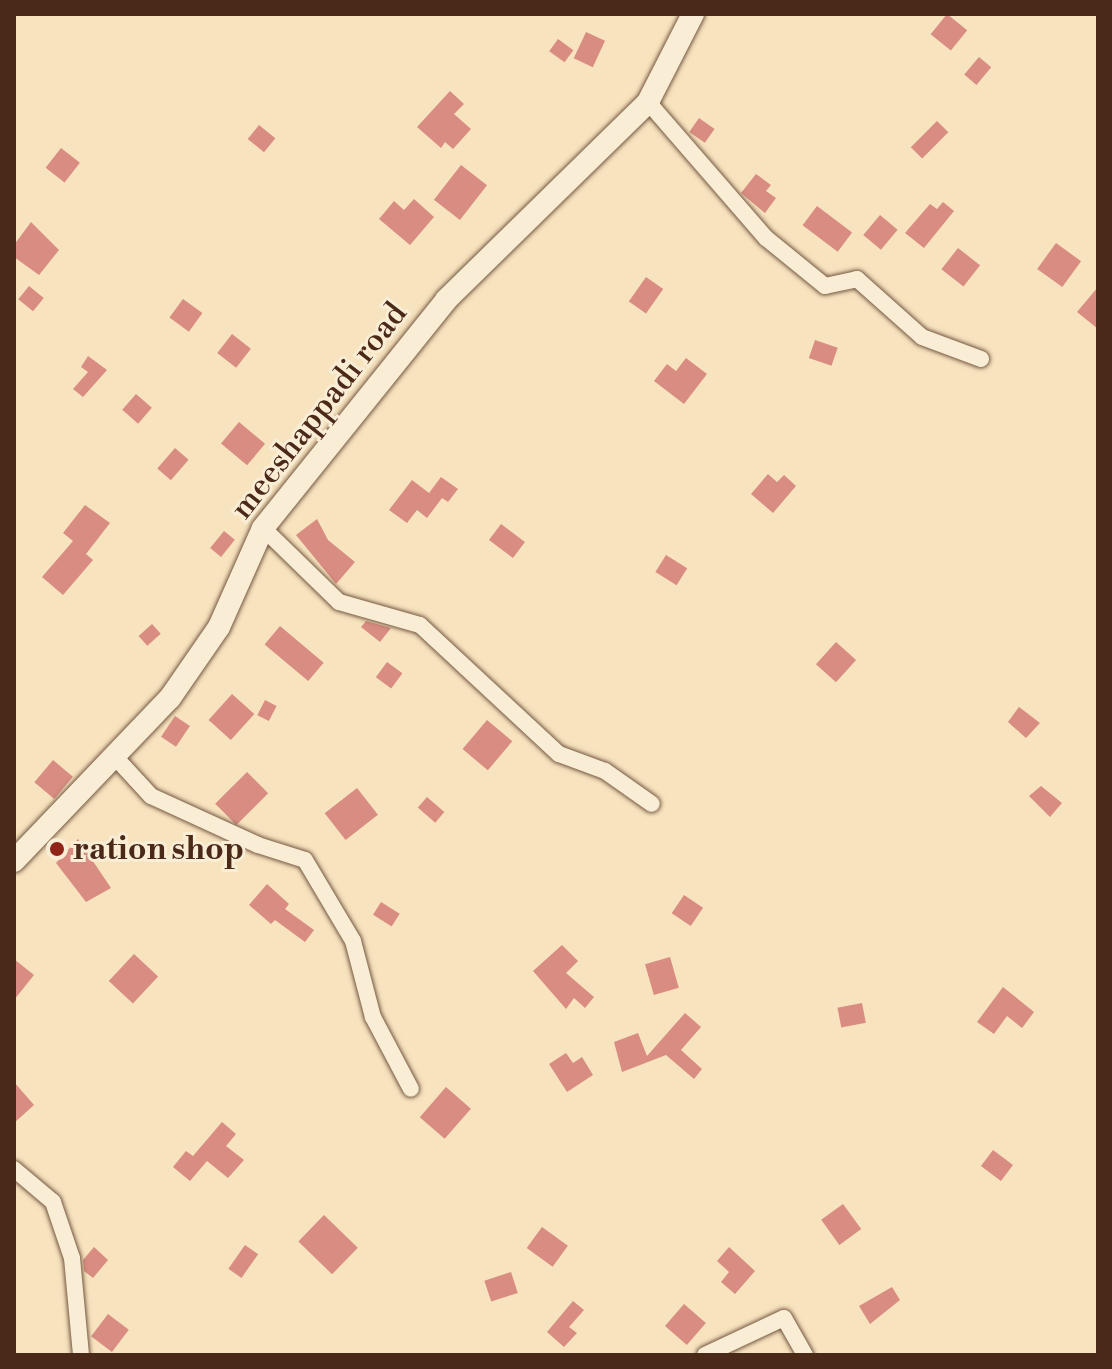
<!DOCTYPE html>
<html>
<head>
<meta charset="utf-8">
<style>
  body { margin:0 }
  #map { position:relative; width:1112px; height:1369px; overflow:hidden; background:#f7e3be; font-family:"Libre Bodoni",serif }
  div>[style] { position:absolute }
  .building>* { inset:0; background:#d98c82; transform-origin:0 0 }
  .roads { filter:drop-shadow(0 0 2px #755842) drop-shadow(0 0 2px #755842) }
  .street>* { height:16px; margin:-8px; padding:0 8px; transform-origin:8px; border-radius:8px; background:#faedd5 }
  .secondary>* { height:22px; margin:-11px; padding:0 11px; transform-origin:11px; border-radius:11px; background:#faedd5 }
  .dots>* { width:22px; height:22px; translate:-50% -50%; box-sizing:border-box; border:4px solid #faedd5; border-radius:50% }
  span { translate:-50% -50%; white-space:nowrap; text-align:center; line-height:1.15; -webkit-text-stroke:6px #faedd5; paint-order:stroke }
  .street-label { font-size:32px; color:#4a2919 }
  .poi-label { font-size:32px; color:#4a2919; font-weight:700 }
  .left { translate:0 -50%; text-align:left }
  .frame { position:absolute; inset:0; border:16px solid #4a2919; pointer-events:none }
</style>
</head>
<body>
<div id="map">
  <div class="building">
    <div style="left:947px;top:14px;width:26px;height:26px;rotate:39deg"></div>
    <div style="left:586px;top:32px;width:21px;height:29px;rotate:25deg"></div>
    <div style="left:558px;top:39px;width:19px;height:15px;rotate:36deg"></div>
    <div style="left:979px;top:57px;width:16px;height:23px;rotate:40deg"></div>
    <div style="clip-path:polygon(450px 91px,464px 104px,454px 114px,471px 129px,453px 149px,445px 142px,441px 148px,417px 127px)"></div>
    <div style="left:699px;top:118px;width:19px;height:17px;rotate:35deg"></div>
    <div style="left:937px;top:121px;width:16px;height:37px;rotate:45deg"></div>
    <div style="left:259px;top:125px;width:21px;height:18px;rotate:39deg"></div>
    <div style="left:61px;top:148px;width:24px;height:25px;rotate:38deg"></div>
    <div style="left:461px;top:165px;width:33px;height:44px;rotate:38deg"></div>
    <div style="clip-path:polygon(756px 174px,771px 185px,766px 191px,776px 198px,765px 213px,741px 193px)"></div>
    <div style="clip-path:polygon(414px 199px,434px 217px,410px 245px,379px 219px,394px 201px,404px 210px)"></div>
    <div style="clip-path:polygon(943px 202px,954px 211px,924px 248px,905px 233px,930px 204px,937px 209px)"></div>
    <div style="left:817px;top:206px;width:44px;height:24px;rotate:37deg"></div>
    <div style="left:880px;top:215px;width:23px;height:26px;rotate:40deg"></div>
    <div style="clip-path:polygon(31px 222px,59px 250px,39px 275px,14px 257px,14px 245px)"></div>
    <div style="left:1056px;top:243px;width:31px;height:32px;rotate:36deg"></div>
    <div style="left:958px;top:248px;width:28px;height:27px;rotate:38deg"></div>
    <div style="left:646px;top:277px;width:21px;height:30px;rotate:35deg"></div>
    <div style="left:29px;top:286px;width:19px;height:17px;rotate:39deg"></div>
    <div style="clip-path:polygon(1098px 287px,1098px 329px,1077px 312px)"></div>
    <div style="left:183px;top:299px;width:24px;height:23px;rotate:36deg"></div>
    <div style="left:232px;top:334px;width:24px;height:24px;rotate:38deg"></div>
    <div style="left:815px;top:340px;width:24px;height:19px;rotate:19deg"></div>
    <div style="clip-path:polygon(88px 356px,107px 370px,83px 397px,73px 389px,88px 372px,81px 367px)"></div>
    <div style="clip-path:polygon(686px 358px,707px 374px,684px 404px,654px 381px,667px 364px,676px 371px)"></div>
    <div style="left:136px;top:394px;width:21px;height:21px;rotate:41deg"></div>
    <div style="left:239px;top:422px;width:34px;height:28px;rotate:40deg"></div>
    <div style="left:175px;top:448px;width:18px;height:27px;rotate:41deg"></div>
    <div style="clip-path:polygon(768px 474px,777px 482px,784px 475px,796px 486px,773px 513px,751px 494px)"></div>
    <div style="clip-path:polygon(441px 477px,458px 489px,448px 502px,442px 498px,427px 518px,417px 510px,407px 523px,389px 510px,412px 480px,429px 493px)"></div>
    <div style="clip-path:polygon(85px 505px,110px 523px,86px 554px,93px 560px,63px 595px,42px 577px,73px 541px,63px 533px)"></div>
    <div style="clip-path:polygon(317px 519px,328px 540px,355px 562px,336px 584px,296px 535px)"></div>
    <div style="left:501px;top:524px;width:30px;height:20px;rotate:37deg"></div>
    <div style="left:224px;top:531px;width:14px;height:22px;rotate:39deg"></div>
    <div style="left:666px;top:555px;width:25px;height:20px;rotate:32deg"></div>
    <div style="clip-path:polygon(366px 621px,391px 628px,380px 642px,361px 627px)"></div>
    <div style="left:152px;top:624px;width:13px;height:18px;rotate:48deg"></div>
    <div style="left:280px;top:626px;width:57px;height:24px;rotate:40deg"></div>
    <div style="left:836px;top:642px;width:27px;height:30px;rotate:42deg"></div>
    <div style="left:387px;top:662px;width:19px;height:19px;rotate:36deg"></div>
    <div style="left:232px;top:694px;width:30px;height:35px;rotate:42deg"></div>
    <div style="left:265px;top:700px;width:13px;height:17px;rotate:27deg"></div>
    <div style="clip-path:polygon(1019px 707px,1040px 723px,1026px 738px,1008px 722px)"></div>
    <div style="left:175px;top:716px;width:18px;height:25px;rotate:34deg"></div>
    <div style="left:487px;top:720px;width:33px;height:38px;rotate:40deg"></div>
    <div style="left:53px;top:760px;width:26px;height:29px;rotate:40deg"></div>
    <div style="left:247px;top:772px;width:30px;height:45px;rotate:45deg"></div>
    <div style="clip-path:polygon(1041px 786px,1062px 803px,1050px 817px,1029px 796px)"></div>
    <div style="left:357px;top:788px;width:34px;height:41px;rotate:52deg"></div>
    <div style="left:427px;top:797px;width:23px;height:14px;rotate:41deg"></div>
    <div style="clip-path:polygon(78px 839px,111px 888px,86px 902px,56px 863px)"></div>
    <div style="clip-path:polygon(267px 884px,289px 904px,285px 909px,314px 930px,305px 942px,275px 920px,271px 924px,249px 905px)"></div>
    <div style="left:684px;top:895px;width:23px;height:22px;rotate:34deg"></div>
    <div style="left:381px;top:902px;width:22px;height:15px;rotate:32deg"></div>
    <div style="clip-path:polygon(562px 945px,578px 961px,566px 973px,594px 997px,585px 1008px,574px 998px,566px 1009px,533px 971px)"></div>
    <div style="left:134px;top:954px;width:33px;height:37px;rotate:43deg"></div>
    <div style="left:670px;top:957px;width:32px;height:26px;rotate:74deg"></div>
    <div style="clip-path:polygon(14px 959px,34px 975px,14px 1000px)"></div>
    <div style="clip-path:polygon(1003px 987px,1034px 1012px,1022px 1028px,1007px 1016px,994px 1034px,977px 1022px)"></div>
    <div style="left:862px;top:1003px;width:20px;height:25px;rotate:79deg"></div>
    <div style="clip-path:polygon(685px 1013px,701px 1027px,681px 1050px,702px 1069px,694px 1079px,666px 1055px,622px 1072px,614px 1042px,638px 1033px,647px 1056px)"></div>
    <div style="clip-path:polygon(566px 1053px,573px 1063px,582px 1057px,593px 1075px,567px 1092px,549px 1064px)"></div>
    <div style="clip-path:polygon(14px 1082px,34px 1105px,14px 1123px)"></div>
    <div style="left:446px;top:1087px;width:33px;height:40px;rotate:41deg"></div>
    <div style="clip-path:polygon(222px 1122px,236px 1134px,226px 1146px,244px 1160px,228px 1178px,207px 1161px,190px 1181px,173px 1167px,186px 1151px,193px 1156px)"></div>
    <div style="left:993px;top:1150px;width:25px;height:20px;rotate:37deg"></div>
    <div style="left:843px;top:1204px;width:31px;height:27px;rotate:54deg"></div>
    <div style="left:324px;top:1215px;width:47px;height:37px;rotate:44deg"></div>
    <div style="left:542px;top:1227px;width:32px;height:26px;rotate:36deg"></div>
    <div style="left:245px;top:1245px;width:16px;height:29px;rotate:35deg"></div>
    <div style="clip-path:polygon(94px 1247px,108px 1260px,93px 1278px,84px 1271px,83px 1260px)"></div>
    <div style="clip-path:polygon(729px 1247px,755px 1271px,735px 1294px,721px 1282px,729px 1272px,717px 1261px)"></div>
    <div style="left:511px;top:1272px;width:22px;height:28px;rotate:72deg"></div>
    <div style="clip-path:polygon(892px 1287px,900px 1300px,870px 1324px,859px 1306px)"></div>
    <div style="clip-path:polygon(573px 1301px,584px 1310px,569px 1327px,577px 1333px,564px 1347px,547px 1332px)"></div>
    <div style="left:684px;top:1304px;width:29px;height:29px;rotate:41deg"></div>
    <div style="left:108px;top:1314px;width:26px;height:28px;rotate:37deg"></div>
  </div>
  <div class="roads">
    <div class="street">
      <div style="left:648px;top:102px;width:180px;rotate:49.1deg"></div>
      <div style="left:766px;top:238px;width:76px;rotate:39.1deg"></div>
      <div style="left:825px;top:286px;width:33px;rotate:-12deg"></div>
      <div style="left:857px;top:279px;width:87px;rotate:41.7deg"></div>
      <div style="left:922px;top:337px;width:63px;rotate:20.4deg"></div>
      <div style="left:263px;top:528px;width:106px;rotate:44.2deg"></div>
      <div style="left:339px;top:602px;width:84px;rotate:15.9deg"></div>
      <div style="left:420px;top:625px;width:190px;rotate:42.9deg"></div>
      <div style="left:559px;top:754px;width:49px;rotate:20.3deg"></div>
      <div style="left:605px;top:771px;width:57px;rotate:35.1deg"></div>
      <div style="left:116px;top:758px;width:52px;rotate:47.4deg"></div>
      <div style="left:151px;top:796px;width:118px;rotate:24.6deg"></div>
      <div style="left:258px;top:845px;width:49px;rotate:17.7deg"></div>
      <div style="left:305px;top:860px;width:94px;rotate:59.3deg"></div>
      <div style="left:353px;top:941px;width:79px;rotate:75.3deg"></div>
      <div style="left:373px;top:1017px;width:81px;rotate:62.2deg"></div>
      <div style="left:14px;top:1169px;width:51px;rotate:40.2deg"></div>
      <div style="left:53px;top:1202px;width:59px;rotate:71.3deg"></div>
      <div style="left:72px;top:1258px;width:97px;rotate:84.7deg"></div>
      <div style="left:705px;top:1355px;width:87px;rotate:-25.1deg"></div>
      <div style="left:784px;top:1318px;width:43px;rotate:60.4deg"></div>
    </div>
    <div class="secondary">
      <div style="left:14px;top:861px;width:226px;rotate:-46.3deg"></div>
      <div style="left:170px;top:698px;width:86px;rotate:-55.4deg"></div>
      <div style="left:219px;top:627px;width:108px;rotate:-66deg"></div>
      <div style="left:263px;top:528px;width:292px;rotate:-51.2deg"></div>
      <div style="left:446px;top:300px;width:283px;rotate:-44.4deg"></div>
      <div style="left:648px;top:102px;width:99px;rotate:-62.9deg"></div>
    </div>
  </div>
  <div class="dots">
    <div style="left:57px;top:849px;background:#8f2418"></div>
  </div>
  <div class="street-label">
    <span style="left:319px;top:411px;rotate:-52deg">meeshappadi road</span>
  </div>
  <div class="poi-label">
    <span class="left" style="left:73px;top:849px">ration shop</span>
  </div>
  <div class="frame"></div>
</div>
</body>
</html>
